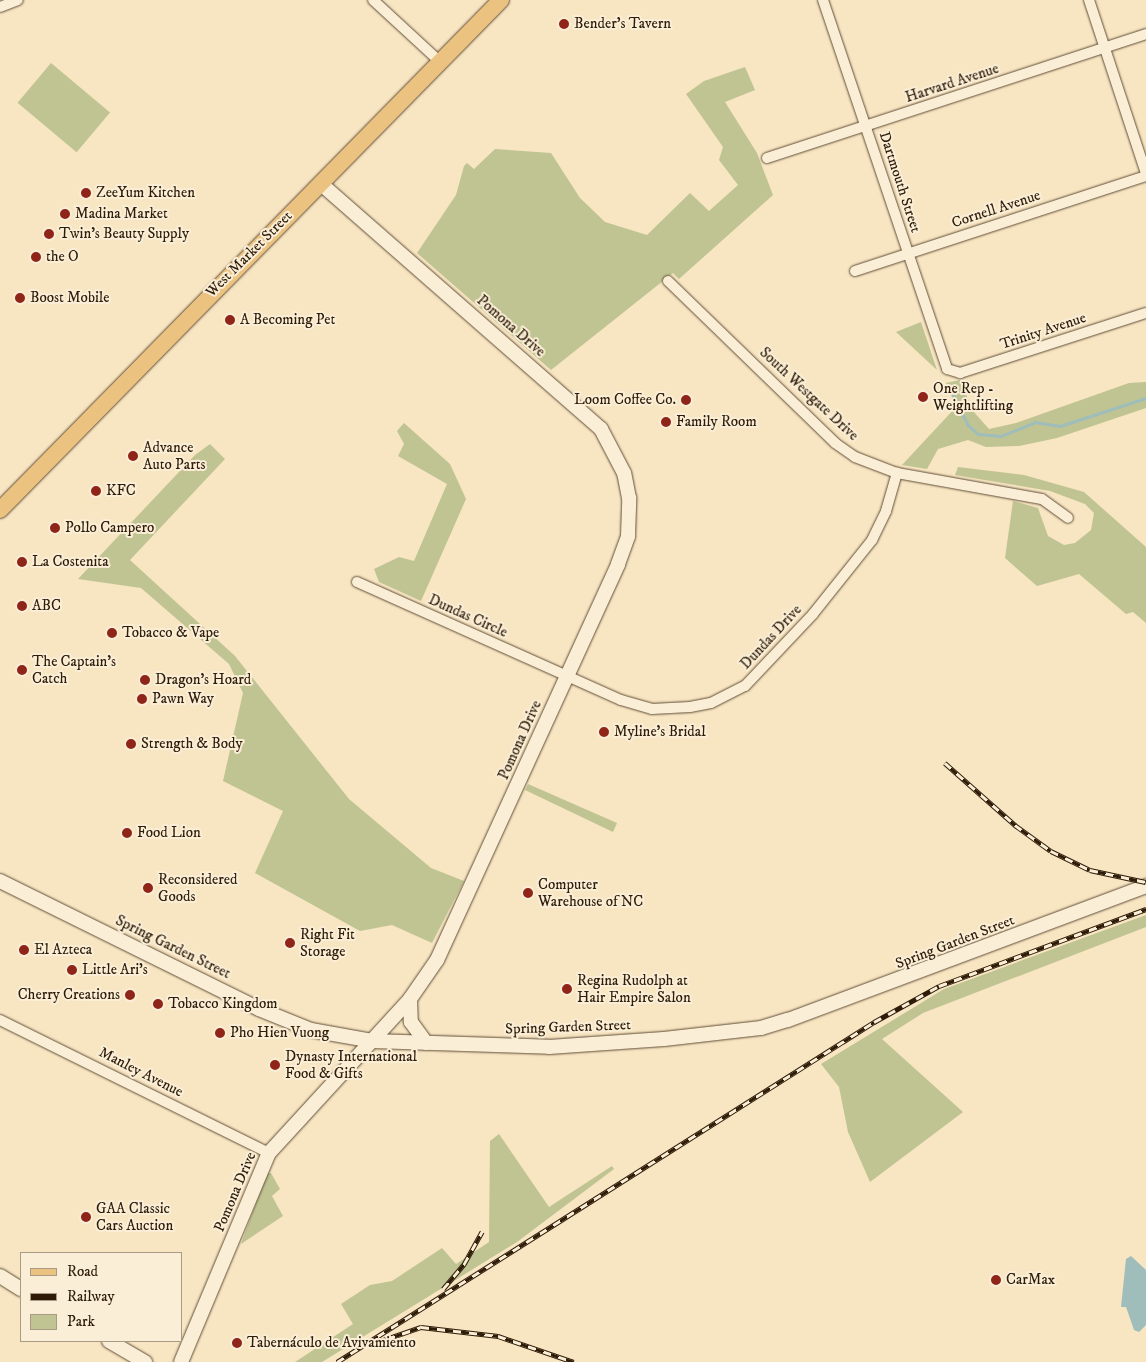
<!DOCTYPE html>
<html>
<head>
<meta charset="utf-8">
<style>
  body { margin:0 }
  #map { position:relative; width:1146px; height:1362px; overflow:hidden; background:#f8e5c2; font-family:"IM FELL DW Pica",serif }
  div>[style] { position:absolute }
  .green>* { inset:0; background:#bfc492; transform-origin:0 0 }
  .water>* { inset:0; background:#9fbdbb }
  .stream>* { height:2.5px; margin:-1.25px; padding:0 1.25px; transform-origin:1.25px; border-radius:1.25px; background:#9fbdbb }
  .roads { filter:drop-shadow(0 0 1px #604e36) drop-shadow(0 0 1px #604e36) }
  .street>* { height:10px; margin:-5px; padding:0 5px; transform-origin:5px; border-radius:5px; background:#faeed7 }
  .secondary>* { height:14px; margin:-7px; padding:0 7px; transform-origin:7px; border-radius:7px; background:#faeed7 }
  .primary>* { height:16px; margin:-8px; padding:0 8px; transform-origin:8px; border-radius:8px; background:#ecc281 }
  .rail>* { height:4.5px; margin-top:-2.25px; transform-origin:0; background:repeating-linear-gradient(90deg,#faeed7 0 8px,#2e1c08 0 16px); box-sizing:border-box; border-block:1px solid #2e1c08 }
  .dots>* { width:14px; height:14px; translate:-50% -50%; box-sizing:border-box; border:2px solid #faeed7; border-radius:50% }
  span { translate:-50% -50%; white-space:nowrap; text-align:center; line-height:1.15; -webkit-text-stroke:4px #faeed7; paint-order:stroke }
  .poi-label { font-size:15px; color:#2e1c08 }
  .left { translate:0 -50%; text-align:left }
  .right { translate:-100% -50%; text-align:right }
  .street-label { font-size:15px; color:#2e1c08 }
  .legend { position:absolute; left:20px; top:1252px; width:162px; height:90px; box-sizing:border-box; background:#faeed7; border:1px solid #a89a84; margin:0; padding:6px 9px; list-style:none; font-size:15px; color:#2e1c08 }
  .legend li { display:flex; align-items:center; gap:10px; height:25px }
  .legend b { width:25px; border:1px solid #a89a84 }
</style>
</head>
<body>
<div id="map">
  <div class="green">
    <div style="left:51px;top:63px;width:77px;height:52px;rotate:40deg"></div>
    <div style="clip-path:polygon(745px 67px,755px 90px,725px 102px,757px 153px,773px 195px,679px 279px,673px 273px,551px 370px,417px 253px,456px 195px,464px 166px,467px 163px,474px 169px,495px 149px,551px 153px,580px 198px,605px 222px,647px 235px,690px 193px,709px 211px,738px 185px,719px 160px,723px 147px,686px 94px,704px 81px)"></div>
    <div style="clip-path:polygon(921px 322px,937px 370px,896px 332px)"></div>
    <div style="clip-path:polygon(960px 380px,973px 411px,989px 429px,1016px 423px,1129px 383px,1146px 382px,1146px 408px,1057px 438px,1019px 446px,986px 447px,968px 440px,938px 449px,927px 469px,902px 465px,956px 407px,946px 383px)"></div>
    <div style="clip-path:polygon(404px 423px,450px 464px,466px 499px,421px 601px,379px 582px,374px 569px,399px 557px,414px 561px,447px 484px,398px 456px,404px 444px,397px 431px)"></div>
    <div style="clip-path:polygon(210px 444px,225px 459px,130px 560px,235px 656px,349px 799px,431px 868px,464px 881px,432px 943px,392px 925px,360px 931px,255px 873px,283px 811px,223px 781px,243px 693px,229px 664px,141px 588px,78px 579px,195px 455px)"></div>
    <div style="clip-path:polygon(958px 467px,1024px 475px,1084px 492px,1146px 547px,1146px 623px,1133px 612px,1126px 614px,1079px 574px,1037px 586px,1005px 558px,1013px 501px,1038px 508px,1048px 536px,1064px 545px,1075px 543px,1091px 530px,1094px 513px,1085px 504px,1050px 491px,955px 475px)"></div>
    <div style="clip-path:polygon(528px 784px,617px 823px,613px 832px,525px 790px)"></div>
    <div style="clip-path:polygon(1146px 915px,1146px 927px,923px 1013px,882px 1039px,963px 1112px,870px 1182px,848px 1132px,839px 1087px,821px 1064px,944px 989px)"></div>
    <div style="clip-path:polygon(499px 1134px,549px 1207px,612px 1166px,614px 1169px,517px 1242px,322px 1362px,295px 1362px,353px 1324px,341px 1304px,370px 1285px,392px 1281px,442px 1248px,456px 1264px,489px 1242px,490px 1141px)"></div>
    <div style="clip-path:polygon(267px 1173px,271px 1173px,280px 1189px,272px 1196px,283px 1216px,241px 1244px)"></div>
  </div>
  <div class="water">
    <div style="clip-path:polygon(1131px 1256px,1146px 1270px,1146px 1325px,1139px 1332px,1134px 1330px,1126px 1307px,1121px 1307px,1126px 1259px)"></div>
  </div>
  <div class="stream">
    <div style="left:952px;top:392px;width:37px;rotate:64deg"></div>
    <div style="left:968px;top:425px;width:13px;rotate:42deg"></div>
    <div style="left:978px;top:434px;width:23px;rotate:5deg"></div>
    <div style="left:1001px;top:436px;width:37px;rotate:-22deg"></div>
    <div style="left:1035px;top:422px;width:25px;rotate:9deg"></div>
    <div style="left:1060px;top:426px;width:90px;rotate:-18deg"></div>
  </div>
  <div class="roads">
    <div class="street">
      <div style="left:373px;top:0;width:90px;rotate:42.7deg"></div>
      <div style="left:823px;top:0;width:389px;rotate:71.4deg"></div>
      <div style="left:947px;top:369px;width:14px;rotate:17deg"></div>
      <div style="left:960px;top:373px;width:195px;rotate:-17.9deg"></div>
      <div style="left:1089px;top:0;width:182px;rotate:71.8deg"></div>
      <div style="left:0;top:7px;width:19px;rotate:-21deg"></div>
      <div style="left:767px;top:158px;width:399px;rotate:-18.1deg"></div>
      <div style="left:855px;top:271px;width:306px;rotate:-18.1deg"></div>
      <div style="left:668px;top:281px;width:233px;rotate:44.1deg"></div>
      <div style="left:835px;top:443px;width:24px;rotate:35deg"></div>
      <div style="left:855px;top:457px;width:45px;rotate:20.9deg"></div>
      <div style="left:897px;top:473px;width:147px;rotate:10.2deg"></div>
      <div style="left:1042px;top:499px;width:32px;rotate:36deg"></div>
      <div style="left:357px;top:582px;width:289px;rotate:24.1deg"></div>
      <div style="left:621px;top:700px;width:32px;rotate:16deg"></div>
      <div style="left:652px;top:709px;width:38px;rotate:-3deg"></div>
      <div style="left:690px;top:707px;width:21px;rotate:-11deg"></div>
      <div style="left:711px;top:703px;width:38px;rotate:-27deg"></div>
      <div style="left:745px;top:686px;width:99px;rotate:-46.6deg"></div>
      <div style="left:813px;top:614px;width:95px;rotate:-51.4deg"></div>
      <div style="left:872px;top:540px;width:32px;rotate:-64deg"></div>
      <div style="left:886px;top:511px;width:40px;rotate:-74deg"></div>
      <div style="left:0;top:1020px;width:300px;rotate:26.3deg"></div>
    </div>
    <div class="secondary">
      <div style="left:0;top:881px;width:289px;rotate:26.3deg"></div>
      <div style="left:259px;top:1009px;width:56px;rotate:22deg"></div>
      <div style="left:311px;top:1030px;width:62px;rotate:10.2deg"></div>
      <div style="left:372px;top:1041px;width:177px;rotate:1.9deg"></div>
      <div style="left:549px;top:1047px;width:115px;rotate:-4deg"></div>
      <div style="left:664px;top:1039px;width:98px;rotate:-6.5deg"></div>
      <div style="left:761px;top:1028px;width:28px;rotate:-17deg"></div>
      <div style="left:788px;top:1020px;width:382px;rotate:-20.5deg"></div>
      <div style="left:410px;top:999px;width:23px;rotate:88deg"></div>
      <div style="left:411px;top:1022px;width:26px;rotate:54deg"></div>
      <div style="left:0;top:1276px;width:25px;rotate:32deg"></div>
      <div style="left:109px;top:1341px;width:42px;rotate:30.3deg"></div>
      <div style="left:181px;top:1362px;width:227px;rotate:-67.2deg"></div>
      <div style="left:269px;top:1153px;width:209px;rotate:-47.5deg"></div>
      <div style="left:410px;top:999px;width:47px;rotate:-55.3deg"></div>
      <div style="left:437px;top:960px;width:435px;rotate:-65.4deg"></div>
      <div style="left:618px;top:564px;width:30px;rotate:-70deg"></div>
      <div style="left:628px;top:536px;width:38px;rotate:-88deg"></div>
      <div style="left:629px;top:498px;width:25px;rotate:-101deg"></div>
      <div style="left:624px;top:473px;width:50px;rotate:-117.6deg"></div>
      <div style="left:601px;top:429px;width:373px;rotate:-138.8deg"></div>
    </div>
    <div class="primary">
      <div style="left:0;top:510px;width:715px;rotate:-45.51deg"></div>
    </div>
  </div>
  <div class="rail">
    <div style="left:945px;top:763px;width:94px;rotate:41.5deg"></div>
    <div style="left:1015px;top:825px;width:44px;rotate:35.8deg"></div>
    <div style="left:1051px;top:851px;width:43px;rotate:26deg"></div>
    <div style="left:1090px;top:870px;width:57px;rotate:12.1deg"></div>
    <div style="left:443px;top:1289px;width:33px;rotate:-50deg"></div>
    <div style="left:464px;top:1264px;width:37px;rotate:-61deg"></div>
    <div style="left:372px;top:1344px;width:52px;rotate:-19.1deg"></div>
    <div style="left:421px;top:1327px;width:78px;rotate:6.7deg"></div>
    <div style="left:498px;top:1336px;width:80px;rotate:18.9deg"></div>
    <div style="left:337px;top:1362px;width:636px;rotate:-32.34deg"></div>
    <div style="left:874px;top:1022px;width:74px;rotate:-29deg"></div>
    <div style="left:939px;top:986px;width:221px;rotate:-20.4deg"></div>
  </div>
  <div class="dots">
    <div style="left:564px;top:24px;background:#8f2418"></div>
    <div style="left:86px;top:193px;background:#8f2418"></div>
    <div style="left:65px;top:214px;background:#8f2418"></div>
    <div style="left:49px;top:234px;background:#8f2418"></div>
    <div style="left:36px;top:257px;background:#8f2418"></div>
    <div style="left:20px;top:298px;background:#8f2418"></div>
    <div style="left:230px;top:320px;background:#8f2418"></div>
    <div style="left:923px;top:397px;background:#8f2418"></div>
    <div style="left:686px;top:400px;background:#8f2418"></div>
    <div style="left:666px;top:422px;background:#8f2418"></div>
    <div style="left:133px;top:456px;background:#8f2418"></div>
    <div style="left:96px;top:491px;background:#8f2418"></div>
    <div style="left:55px;top:528px;background:#8f2418"></div>
    <div style="left:22px;top:562px;background:#8f2418"></div>
    <div style="left:22px;top:606px;background:#8f2418"></div>
    <div style="left:112px;top:633px;background:#8f2418"></div>
    <div style="left:22px;top:670px;background:#8f2418"></div>
    <div style="left:145px;top:680px;background:#8f2418"></div>
    <div style="left:142px;top:699px;background:#8f2418"></div>
    <div style="left:604px;top:732px;background:#8f2418"></div>
    <div style="left:131px;top:744px;background:#8f2418"></div>
    <div style="left:127px;top:833px;background:#8f2418"></div>
    <div style="left:148px;top:888px;background:#8f2418"></div>
    <div style="left:528px;top:893px;background:#8f2418"></div>
    <div style="left:290px;top:943px;background:#8f2418"></div>
    <div style="left:24px;top:950px;background:#8f2418"></div>
    <div style="left:72px;top:970px;background:#8f2418"></div>
    <div style="left:567px;top:989px;background:#8f2418"></div>
    <div style="left:130px;top:995px;background:#8f2418"></div>
    <div style="left:158px;top:1004px;background:#8f2418"></div>
    <div style="left:220px;top:1033px;background:#8f2418"></div>
    <div style="left:275px;top:1065px;background:#8f2418"></div>
    <div style="left:86px;top:1217px;background:#8f2418"></div>
    <div style="left:996px;top:1280px;background:#8f2418"></div>
    <div style="left:237px;top:1343px;background:#8f2418"></div>
  </div>
  <div class="poi-label">
    <span class="left" style="left:574px;top:24px">Bender's Tavern</span>
    <span class="left" style="left:96px;top:193px">ZeeYum Kitchen</span>
    <span class="left" style="left:75px;top:214px">Madina Market</span>
    <span class="left" style="left:59px;top:234px">Twin's Beauty Supply</span>
    <span class="left" style="left:46px;top:257px">the O</span>
    <span class="left" style="left:30px;top:298px">Boost Mobile</span>
    <span class="left" style="left:240px;top:320px">A Becoming Pet</span>
    <span class="left" style="left:933px;top:397px">One Rep -<br>Weightlifting</span>
    <span class="right" style="left:676px;top:400px">Loom Coffee Co.</span>
    <span class="left" style="left:676px;top:422px">Family Room</span>
    <span class="left" style="left:143px;top:456px">Advance<br>Auto Parts</span>
    <span class="left" style="left:106px;top:491px">KFC</span>
    <span class="left" style="left:65px;top:528px">Pollo Campero</span>
    <span class="left" style="left:32px;top:562px">La Costenita</span>
    <span class="left" style="left:32px;top:606px">ABC</span>
    <span class="left" style="left:122px;top:633px">Tobacco &amp; Vape</span>
    <span class="left" style="left:32px;top:670px">The Captain's<br>Catch</span>
    <span class="left" style="left:155px;top:680px">Dragon's Hoard</span>
    <span class="left" style="left:152px;top:699px">Pawn Way</span>
    <span class="left" style="left:614px;top:732px">Myline's Bridal</span>
    <span class="left" style="left:141px;top:744px">Strength &amp; Body</span>
    <span class="left" style="left:137px;top:833px">Food Lion</span>
    <span class="left" style="left:158px;top:888px">Reconsidered<br>Goods</span>
    <span class="left" style="left:538px;top:893px">Computer<br>Warehouse of NC</span>
    <span class="left" style="left:300px;top:943px">Right Fit<br>Storage</span>
    <span class="left" style="left:34px;top:950px">El Azteca</span>
    <span class="left" style="left:82px;top:970px">Little Ari's</span>
    <span class="left" style="left:577px;top:989px">Regina Rudolph at<br>Hair Empire Salon</span>
    <span class="right" style="left:120px;top:995px">Cherry Creations</span>
    <span class="left" style="left:168px;top:1004px">Tobacco Kingdom</span>
    <span class="left" style="left:230px;top:1033px">Pho Hien Vuong</span>
    <span class="left" style="left:285px;top:1065px">Dynasty International<br>Food &amp; Gifts</span>
    <span class="left" style="left:96px;top:1217px">GAA Classic<br>Cars Auction</span>
    <span class="left" style="left:1006px;top:1280px">CarMax</span>
    <span class="left" style="left:247px;top:1343px">Tabernáculo de Avivamiento</span>
  </div>
  <div class="street-label">
    <span style="left:952px;top:83px;rotate:-18deg">Harvard Avenue</span>
    <span style="left:900px;top:182px;rotate:72deg">Dartmouth Street</span>
    <span style="left:996px;top:209px;rotate:-18deg">Cornell Avenue</span>
    <span style="left:249px;top:254px;rotate:-45deg">West Market Street</span>
    <span style="left:511px;top:326px;rotate:41deg">Pomona Drive</span>
    <span style="left:1043px;top:331px;rotate:-18deg">Trinity Avenue</span>
    <span style="left:809px;top:394px;rotate:43deg">South Westgate Drive</span>
    <span style="left:468px;top:616px;rotate:24deg">Dundas Circle</span>
    <span style="left:771px;top:637px;rotate:-47deg">Dundas Drive</span>
    <span style="left:520px;top:740px;rotate:-66deg">Pomona Drive</span>
    <span style="left:955px;top:942px;rotate:-21deg">Spring Garden Street</span>
    <span style="left:173px;top:947px;rotate:26deg">Spring Garden Street</span>
    <span style="left:568px;top:1027px;rotate:-2deg">Spring Garden Street</span>
    <span style="left:141px;top:1072px;rotate:27deg">Manley Avenue</span>
    <span style="left:235px;top:1192px;rotate:-67deg">Pomona Drive</span>
  </div>
  <ul class="legend">
  <li><b style="height:6px;background:#ecc281"></b>Road</li>
  <li><b style="height:6px;background:#2e1c08"></b>Railway</li>
  <li><b style="height:14px;background:#bfc492"></b>Park</li>
  </ul>
</div>
</body>
</html>
